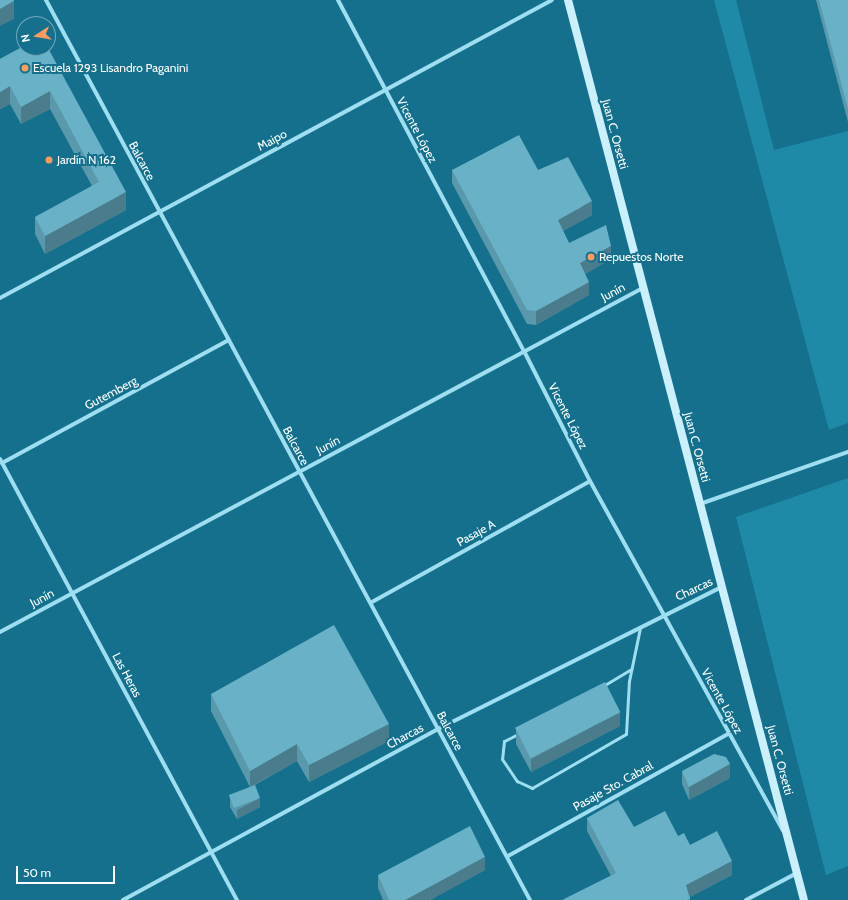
<!DOCTYPE html>
<html>
<head>
<meta charset="utf-8">
<style>
  body { margin:0 }
  #map { position:relative; width:848px; height:900px; overflow:hidden; background:#14708d; font-family:Cabin,sans-serif }
  div>[style] { position:absolute }
  .green>* { inset:0; background:#1f8aa8 }
  .lane>* { height:3px; margin:-1.5px; padding:0 1.5px; transform-origin:1.5px; border-radius:1.5px; background:#9edef0 }
  .street>* { height:4px; margin:-2px; padding:0 2px; transform-origin:2px; border-radius:2px; background:#9edef0 }
  .secondary>* { height:8px; margin:-4px; padding:0 4px; transform-origin:4px; border-radius:4px; background:#ccf0fb }
  .wall>* { inset:0; background:#5a98ab }
  .shaded-wall>* { inset:0; background:#4a7c8b }
  .building>* { inset:0; background:#69b1c7; transform-origin:0 0 }
  .dots>* { width:11px; height:11px; translate:-50% -50%; box-sizing:border-box; border:2px solid #14708d; border-radius:50% }
  span { translate:-50% -50%; white-space:nowrap; text-align:center; line-height:1.15; -webkit-text-stroke:4px #14708d; paint-order:stroke }
  .poi-label { font-size:12px; color:#fff }
  .left { translate:0 -50%; text-align:left }
  .street-label { font-size:12px; color:#fff }
  .north { position:absolute; left:16px; top:16px; width:40px; height:40px; box-sizing:border-box; background:#14708d; border:1px solid #72a9bb; border-radius:50%; rotate:258deg; font-size:11px; font-weight:700; line-height:16px; text-align:center; color:#fff }
  .north::after { content:''; display:block; margin:auto; width:14px; height:18px; background:#ff9b5d; clip-path:polygon(50% 0,100% 100%,50% 72%,0 100%) }
  .scale { position:absolute; left:16px; top:866px; width:99px; height:18px; box-sizing:border-box; border:2px solid #fff; border-top:0; padding-left:5px; font-size:12px; line-height:14px; white-space:nowrap; color:#fff; -webkit-text-stroke:3px #14708d; paint-order:stroke }
</style>
</head>
<body>
<div id="map">
  <div class="green">
    <div style="clip-path:polygon(714px 0,736px 0,774px 150px,848px 131px,848px 423px,829px 430px)"></div>
    <div style="clip-path:polygon(848px 478px,848px 866px,826px 875px,736px 517px)"></div>
  </div>
  <div class="lane">
    <div style="left:603px;top:686px;width:33px;rotate:-31deg"></div>
    <div style="left:520px;top:733px;width:18px;rotate:153deg"></div>
    <div style="left:504px;top:741px;width:18px;rotate:96deg"></div>
    <div style="left:502px;top:759px;width:27px;rotate:56deg"></div>
    <div style="left:517px;top:781px;width:17px;rotate:25deg"></div>
    <div style="left:532px;top:788px;width:108px;rotate:-29.9deg"></div>
    <div style="left:626px;top:734px;width:53px;rotate:-86.8deg"></div>
    <div style="left:629px;top:681px;width:54px;rotate:-78.3deg"></div>
  </div>
  <div class="street">
    <div style="left:46px;top:0;width:1022px;rotate:61.73deg"></div>
    <div style="left:338px;top:0;width:397px;rotate:62.1deg"></div>
    <div style="left:524px;top:351px;width:146px;rotate:63.1deg"></div>
    <div style="left:590px;top:481px;width:399px;rotate:61.1deg"></div>
    <div style="left:0;top:298px;width:627px;rotate:-28.36deg"></div>
    <div style="left:0;top:459px;width:501px;rotate:61.75deg"></div>
    <div style="left:2px;top:463px;width:258px;rotate:-28.5deg"></div>
    <div style="left:700px;top:504px;width:157px;rotate:-19.4deg"></div>
    <div style="left:372px;top:602px;width:249px;rotate:-29deg"></div>
    <div style="left:0;top:632px;width:729px;rotate:-28.15deg"></div>
    <div style="left:508px;top:856px;width:252px;rotate:-29deg"></div>
    <div style="left:123px;top:900px;width:358px;rotate:-28.5deg"></div>
    <div style="left:438px;top:729px;width:318px;rotate:-26.6deg"></div>
    <div style="left:746px;top:900px;width:58px;rotate:-27.9deg"></div>
  </div>
  <div class="secondary">
    <div style="left:568px;top:0;width:930px;rotate:75.31deg"></div>
  </div>
  <div class="wall">
    <div style="clip-path:polygon(816px 0,848px 0,848px 122px)"></div>
    <div style="clip-path:polygon(24px 46px,126px 210px,45px 254px,35px 234px,35px 217px,92px 186px,50px 109px,21px 124px,10px 104px,0 109px,0 59px)"></div>
    <div style="clip-path:polygon(452px 170px,538px 170px,592px 215px,563px 231px,569px 243px,611px 259px,585px 274px,589px 295px,536px 325px,527px 324px,452px 183px)"></div>
    <div style="clip-path:polygon(211px 694px,389px 741px,309px 782px,297px 761px,253px 786px,260px 807px,237px 819px,230px 807px,230px 798px,250px 787px,211px 711px)"></div>
    <div style="clip-path:polygon(620px 726px,531px 772px,516px 744px,516px 730px)"></div>
    <div style="clip-path:polygon(682px 771px,730px 778px,689px 800px,682px 784px)"></div>
    <div style="clip-path:polygon(587px 818px,678px 836px,732px 875px,690px 897px,690px 900px,611px 876px,587px 831px)"></div>
    <div style="clip-path:polygon(485px 870px,430px 900px,383px 900px,378px 888px,378px 875px)"></div>
  </div>
  <div class="shaded-wall">
    <div style="clip-path:polygon(14px 1px,14px 19px,0 26px,0 9px)"></div>
    <div style="clip-path:polygon(10px 86px,10px 104px,0 109px,0 92px)"></div>
    <div style="clip-path:polygon(50px 91px,50px 109px,21px 124px,21px 107px)"></div>
    <div style="clip-path:polygon(126px 192px,126px 210px,45px 254px,45px 236px)"></div>
    <div style="clip-path:polygon(592px 201px,592px 215px,558px 234px,558px 220px)"></div>
    <div style="clip-path:polygon(611px 246px,611px 259px,580px 277px,580px 263px)"></div>
    <div style="clip-path:polygon(589px 282px,589px 295px,536px 325px,536px 311px)"></div>
    <div style="clip-path:polygon(620px 712px,620px 726px,531px 772px,531px 759px)"></div>
    <div style="clip-path:polygon(389px 724px,389px 741px,309px 782px,309px 765px)"></div>
    <div style="clip-path:polygon(297px 744px,297px 761px,250px 787px,250px 771px)"></div>
    <div style="clip-path:polygon(730px 764px,730px 778px,689px 800px,689px 787px)"></div>
    <div style="clip-path:polygon(260px 798px,260px 807px,237px 819px,237px 810px)"></div>
    <div style="clip-path:polygon(485px 857px,485px 870px,430px 900px,405px 900px)"></div>
    <div style="clip-path:polygon(732px 861px,732px 875px,686px 899px,686px 885px)"></div>
  </div>
  <div class="building">
    <div style="clip-path:polygon(0 0,14px 0,14px 1px,0 9px)"></div>
    <div style="clip-path:polygon(819px 0,848px 0,848px 109px)"></div>
    <div style="clip-path:polygon(24px 46px,24px 48px,48px 48px,126px 192px,45px 236px,35px 217px,99px 182px,50px 91px,21px 107px,10px 86px,0 92px,0 59px)"></div>
    <div style="clip-path:polygon(519px 135px,538px 170px,568px 157px,592px 201px,558px 220px,569px 243px,606px 225px,611px 246px,580px 263px,589px 282px,536px 311px,527px 310px,452px 170px)"></div>
    <div style="clip-path:polygon(334px 625px,389px 724px,309px 765px,297px 744px,250px 771px,211px 694px)"></div>
    <div style="left:605px;top:682px;width:34px;height:101px;rotate:63deg"></div>
    <div style="clip-path:polygon(714px 754px,726px 757px,730px 764px,689px 787px,682px 771px)"></div>
    <div style="left:255px;top:785px;width:14px;height:28px;rotate:69deg"></div>
    <div style="clip-path:polygon(618px 800px,634px 827px,665px 811px,678px 836px,684px 833px,690px 845px,717px 831px,732px 861px,686px 885px,690px 899px,687px 900px,562px 900px,616px 873px,587px 818px)"></div>
    <div style="clip-path:polygon(470px 826px,485px 857px,405px 900px,389px 900px,378px 875px)"></div>
  </div>
  <div class="dots">
    <div style="left:25px;top:68px;background:#ff9b5d"></div>
    <div style="left:49px;top:160px;background:#ff9b5d"></div>
    <div style="left:591px;top:257px;background:#ff9b5d"></div>
  </div>
  <div class="poi-label">
    <span class="left" style="left:33px;top:68px">Escuela 1293 Lisandro Paganini</span>
    <span class="left" style="left:57px;top:160px">Jardín N 162</span>
    <span class="left" style="left:599px;top:257px">Repuestos Norte</span>
  </div>
  <div class="street-label">
    <span style="left:417px;top:130px;rotate:62deg">Vicente López</span>
    <span style="left:615px;top:134px;rotate:75deg">Juan C. Orsetti</span>
    <span style="left:272px;top:140px;rotate:-28deg">Maipo</span>
    <span style="left:142px;top:161px;rotate:62deg">Balcarce</span>
    <span style="left:613px;top:292px;rotate:-28deg">Junín</span>
    <span style="left:111px;top:393px;rotate:-28deg">Gutemberg</span>
    <span style="left:568px;top:416px;rotate:63deg">Vicente López</span>
    <span style="left:328px;top:445px;rotate:-28deg">Junín</span>
    <span style="left:296px;top:446px;rotate:62deg">Balcarce</span>
    <span style="left:697px;top:447px;rotate:75deg">Juan C. Orsetti</span>
    <span style="left:476px;top:533px;rotate:-29deg">Pasaje A</span>
    <span style="left:694px;top:589px;rotate:-25deg">Charcas</span>
    <span style="left:42px;top:598px;rotate:-28deg">Junín</span>
    <span style="left:127px;top:675px;rotate:62deg">Las Heras</span>
    <span style="left:722px;top:701px;rotate:61deg">Vicente López</span>
    <span style="left:450px;top:731px;rotate:62deg">Balcarce</span>
    <span style="left:405px;top:736px;rotate:-28deg">Charcas</span>
    <span style="left:780px;top:760px;rotate:75deg">Juan C. Orsetti</span>
    <span style="left:613px;top:786px;rotate:-29deg">Pasaje Sto. Cabral</span>
  </div>
  <div class="north">N</div>
  <div class="scale">50 m</div>
</div>
</body>
</html>
